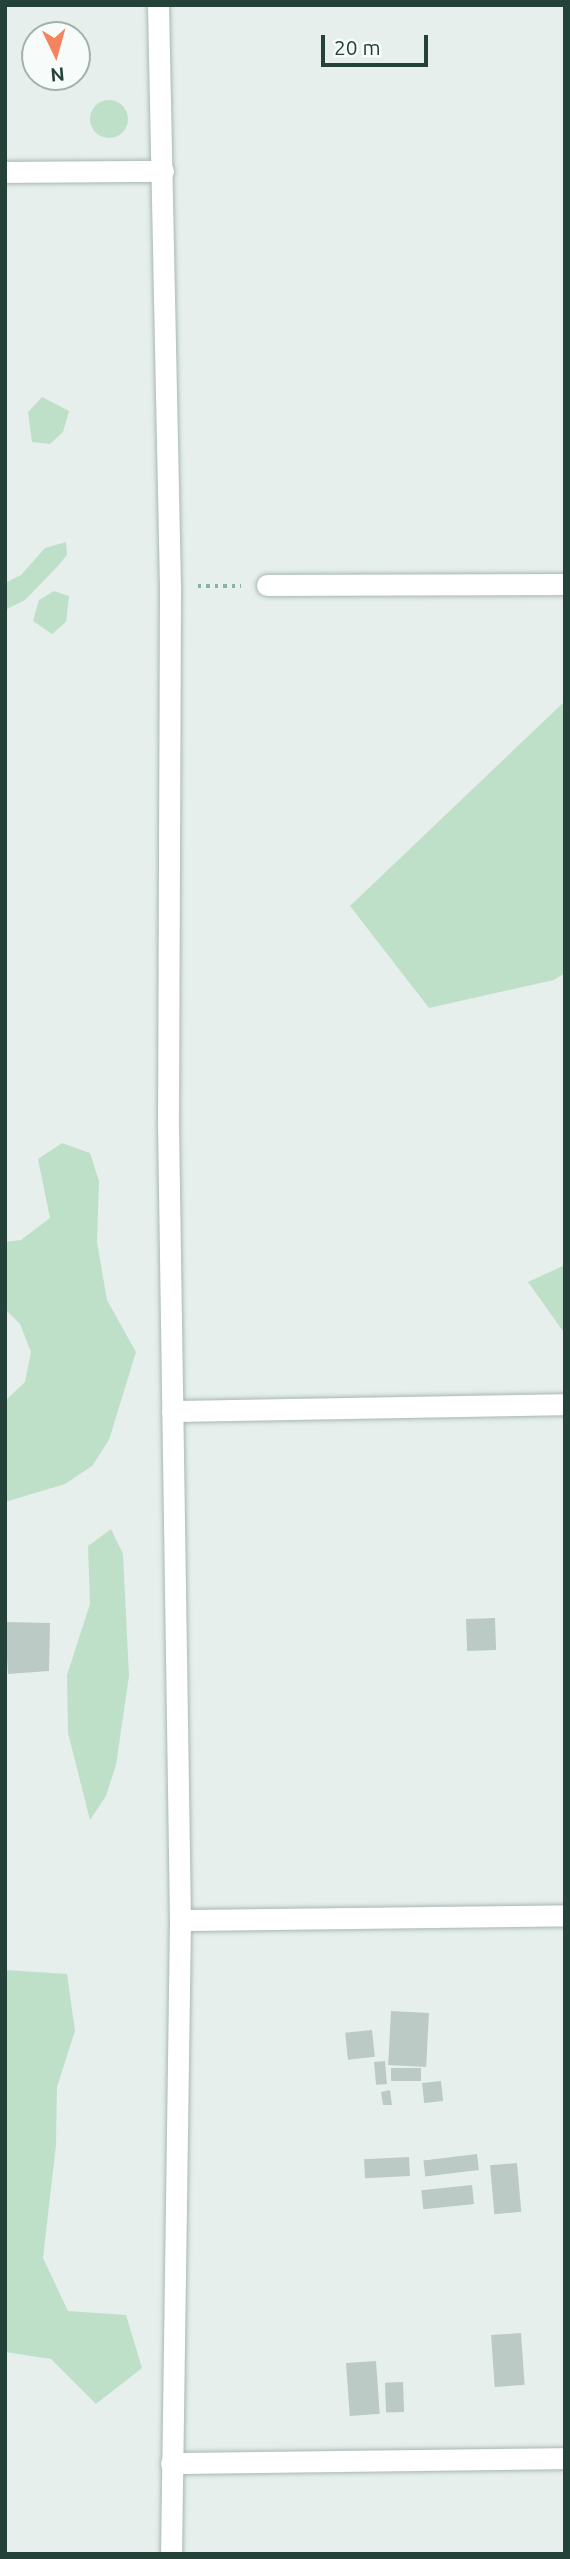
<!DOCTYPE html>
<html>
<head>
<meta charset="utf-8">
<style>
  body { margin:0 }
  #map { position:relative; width:570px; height:2559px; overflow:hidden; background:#e6efeb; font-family:Ubuntu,sans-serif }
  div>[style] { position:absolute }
  .green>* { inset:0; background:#bfe0c8 }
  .round { border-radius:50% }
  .building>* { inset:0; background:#bbcac4; transform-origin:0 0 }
  .path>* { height:4.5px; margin-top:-2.25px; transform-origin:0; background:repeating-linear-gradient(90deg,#86b3a5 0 3.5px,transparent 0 8.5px) }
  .roads { filter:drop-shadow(0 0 2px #a8b8b2) drop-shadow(0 0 2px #a8b8b2) }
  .minor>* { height:21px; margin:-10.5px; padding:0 10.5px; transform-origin:10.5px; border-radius:10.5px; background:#fff }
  span { translate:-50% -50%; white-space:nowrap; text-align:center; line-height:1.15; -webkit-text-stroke:5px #f7fbf9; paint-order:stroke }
  .frame { position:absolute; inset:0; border:7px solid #24423a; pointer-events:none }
  .north { position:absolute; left:21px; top:21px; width:70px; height:70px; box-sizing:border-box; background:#f7fbf9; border:2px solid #a3b1ad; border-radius:50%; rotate:175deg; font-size:19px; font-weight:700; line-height:28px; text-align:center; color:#24423a }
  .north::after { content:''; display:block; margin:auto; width:24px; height:32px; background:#f4845f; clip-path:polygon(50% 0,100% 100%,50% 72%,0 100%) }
  .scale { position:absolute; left:321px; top:35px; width:107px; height:32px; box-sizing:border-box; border:4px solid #24423a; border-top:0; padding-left:9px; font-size:21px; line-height:24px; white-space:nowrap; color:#24423a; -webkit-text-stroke:5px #f7fbf9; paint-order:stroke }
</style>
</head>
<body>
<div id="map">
  <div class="green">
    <div class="round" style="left:90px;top:100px;width:38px;height:38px"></div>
    <div style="clip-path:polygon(42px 397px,69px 411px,63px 432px,50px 444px,32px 442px,28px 412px)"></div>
    <div style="clip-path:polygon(66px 542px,67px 555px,57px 567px,25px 600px,5px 610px,5px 583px,21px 575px,45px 548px)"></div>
    <div style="clip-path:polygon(54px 591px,69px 596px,66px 622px,52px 634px,33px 621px,39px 600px)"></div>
    <div style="clip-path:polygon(565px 701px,565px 973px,554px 980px,429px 1008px,350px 906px)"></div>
    <div style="clip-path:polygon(62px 1143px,90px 1153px,99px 1181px,97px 1242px,107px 1300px,136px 1352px,109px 1440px,92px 1466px,65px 1484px,5px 1502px,5px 1401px,25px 1382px,31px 1352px,20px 1324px,5px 1309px,5px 1242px,21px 1240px,50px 1218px,38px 1159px)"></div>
    <div style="clip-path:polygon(565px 1265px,565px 1334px,528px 1282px)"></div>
    <div style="clip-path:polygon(111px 1529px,123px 1554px,129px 1676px,116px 1765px,106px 1796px,90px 1820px,68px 1733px,67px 1675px,90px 1604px,88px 1546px)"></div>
    <div style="clip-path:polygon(5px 1970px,67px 1974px,75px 2031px,57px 2087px,56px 2145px,43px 2258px,68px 2311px,126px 2315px,142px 2368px,96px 2404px,51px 2359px,5px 2352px)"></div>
  </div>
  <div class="building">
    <div style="left:495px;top:1618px;width:32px;height:29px;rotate:88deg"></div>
    <div style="clip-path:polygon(5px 1622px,50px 1623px,49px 1671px,8px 1674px)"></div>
    <div style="left:391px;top:2011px;width:38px;height:54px;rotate:3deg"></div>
    <div style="left:372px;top:2030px;width:27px;height:27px;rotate:84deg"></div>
    <div style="left:385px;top:2061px;width:23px;height:11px;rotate:85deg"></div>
    <div style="left:421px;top:2068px;width:13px;height:30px;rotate:90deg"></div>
    <div style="left:441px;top:2081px;width:20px;height:19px;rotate:84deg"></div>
    <div style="clip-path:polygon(390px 2090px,392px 2105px,383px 2105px,381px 2092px)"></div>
    <div style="left:477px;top:2154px;width:16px;height:54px;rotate:83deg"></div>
    <div style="left:409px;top:2157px;width:19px;height:45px;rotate:87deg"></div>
    <div style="left:517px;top:2163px;width:49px;height:27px;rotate:85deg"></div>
    <div style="left:472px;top:2185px;width:19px;height:51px;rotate:84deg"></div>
    <div style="left:521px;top:2333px;width:52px;height:30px;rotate:86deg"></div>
    <div style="left:376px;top:2361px;width:53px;height:30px;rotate:86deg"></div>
    <div style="left:403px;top:2382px;width:30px;height:18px;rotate:88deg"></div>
  </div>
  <div class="path">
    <div style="left:198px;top:586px;width:43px"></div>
  </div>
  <div class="roads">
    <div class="minor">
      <div style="left:158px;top:5px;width:582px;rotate:88.82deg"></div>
      <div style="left:170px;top:587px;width:535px;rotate:90.21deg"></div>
      <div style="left:168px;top:1122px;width:798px;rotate:89.14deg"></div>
      <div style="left:180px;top:1920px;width:634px;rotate:90.81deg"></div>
      <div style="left:5px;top:172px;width:158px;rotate:-0.4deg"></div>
      <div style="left:267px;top:585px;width:298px;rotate:-0.2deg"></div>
      <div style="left:172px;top:1411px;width:393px;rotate:-1deg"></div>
      <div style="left:180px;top:1920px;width:385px;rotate:-0.7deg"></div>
      <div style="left:171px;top:2463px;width:394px;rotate:-0.7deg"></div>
    </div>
  </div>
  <div class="frame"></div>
  <div class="north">N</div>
  <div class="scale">20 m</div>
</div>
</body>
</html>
